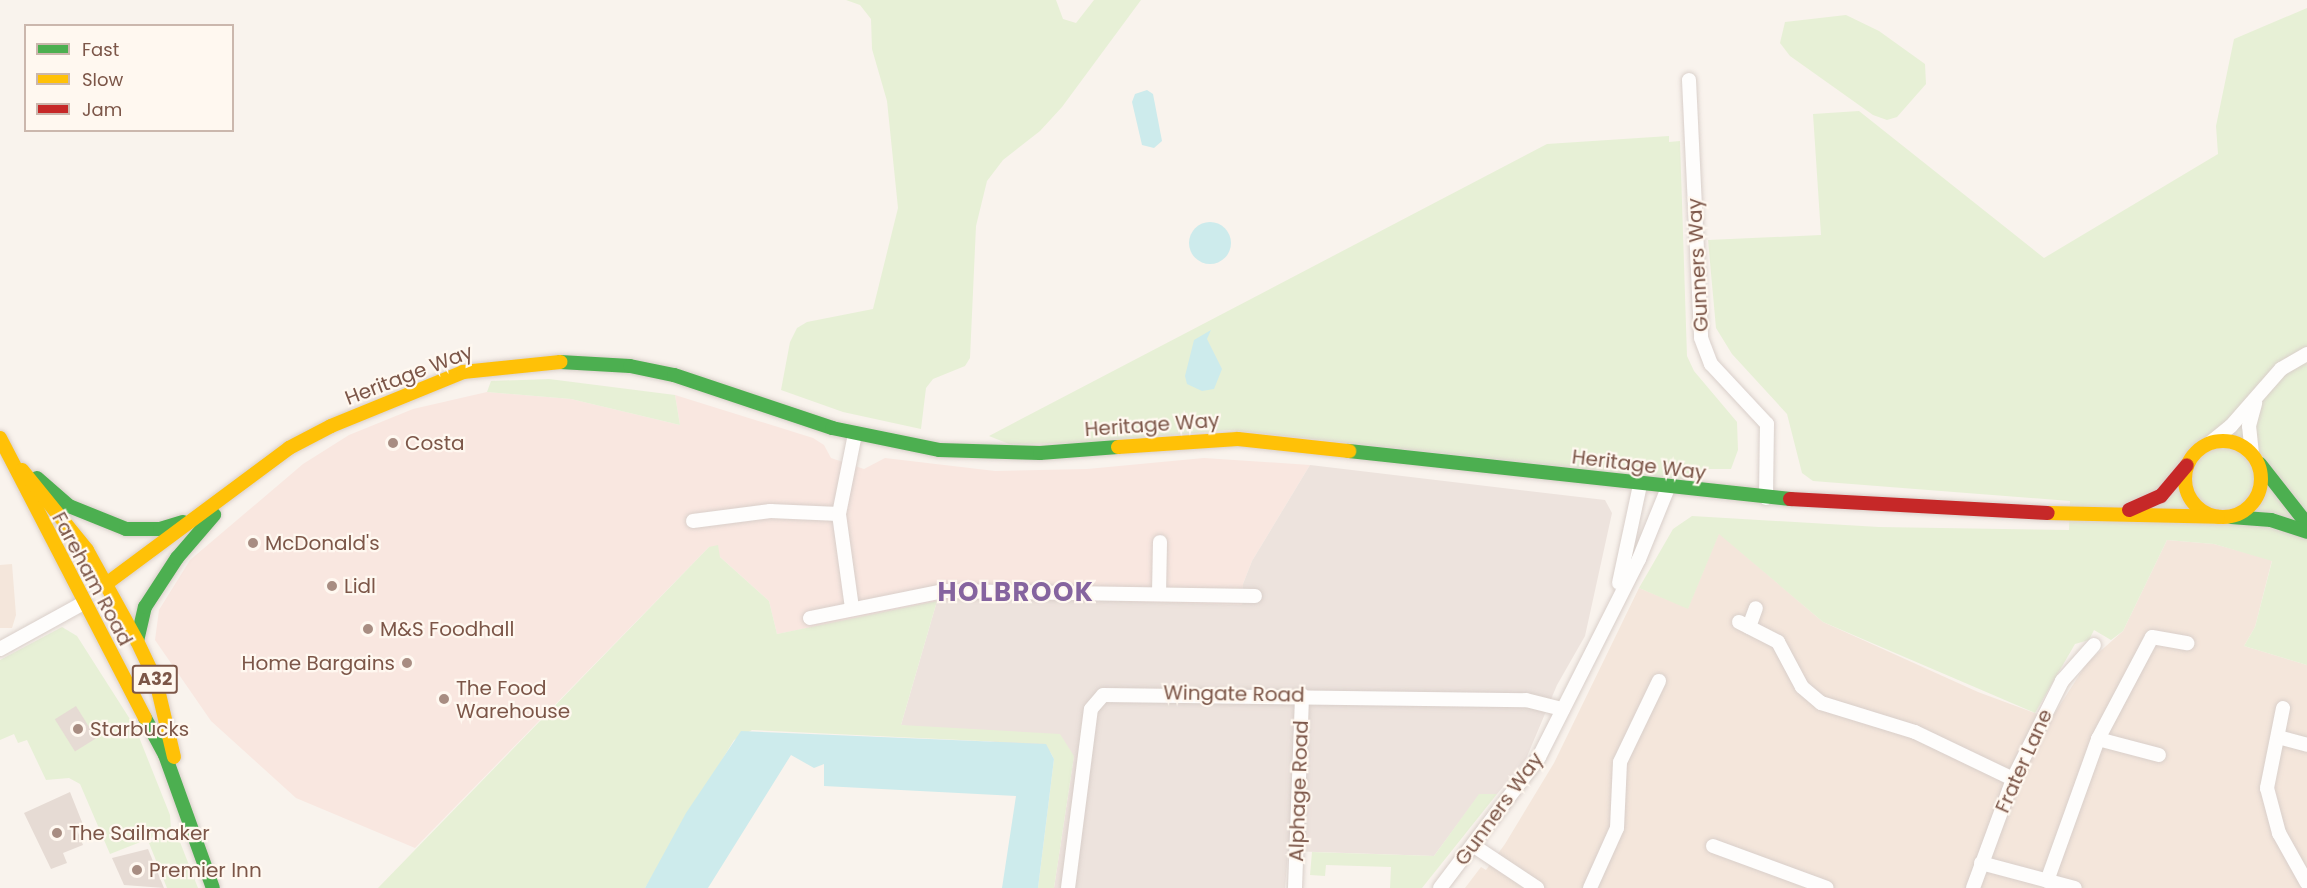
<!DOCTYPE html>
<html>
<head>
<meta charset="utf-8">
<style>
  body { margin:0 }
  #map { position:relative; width:2307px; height:888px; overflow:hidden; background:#f9f3ed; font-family:Poppins,sans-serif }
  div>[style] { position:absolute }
  .residential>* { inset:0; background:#f4e6db }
  .commercial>* { inset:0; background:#f9e7e0 }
  .industrial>* { inset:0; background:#ede3dd }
  .green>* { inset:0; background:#e7f0d6 }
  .water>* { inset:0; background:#cdebec }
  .round { border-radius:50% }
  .building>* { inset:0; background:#e6dbd4; transform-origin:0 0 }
  .roads { filter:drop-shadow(0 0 2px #d9cfca) drop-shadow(0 0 2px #d9cfca) }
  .street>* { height:14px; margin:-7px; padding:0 7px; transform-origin:7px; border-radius:7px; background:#fefdfc }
  .fast>* { height:14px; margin:-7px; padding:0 7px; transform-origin:7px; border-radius:7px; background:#4caf50 }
  .slow>* { height:14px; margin:-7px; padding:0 7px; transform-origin:7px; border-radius:7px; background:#ffc107 }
  .slow>.ring { margin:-7px; padding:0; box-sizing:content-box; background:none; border:14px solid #ffc107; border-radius:50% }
  .jam>* { height:14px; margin:-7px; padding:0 7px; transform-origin:7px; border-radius:7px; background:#c62828 }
  .dots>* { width:16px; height:16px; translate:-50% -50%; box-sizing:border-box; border:3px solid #fff8f0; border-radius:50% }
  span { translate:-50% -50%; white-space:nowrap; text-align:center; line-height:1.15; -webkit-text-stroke:4.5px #fff8f0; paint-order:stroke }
  .shield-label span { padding:2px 4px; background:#fff8f0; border:2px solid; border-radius:4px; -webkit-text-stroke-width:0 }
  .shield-label { font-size:18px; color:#7c5648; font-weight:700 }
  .street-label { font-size:20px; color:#7c5648 }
  .poi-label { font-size:20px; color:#7c5648 }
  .left { translate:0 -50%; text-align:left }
  .right { translate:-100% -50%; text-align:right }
  .district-label { font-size:26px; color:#85649f; font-weight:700; letter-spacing:1.5px }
  .legend { position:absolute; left:24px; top:24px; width:210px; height:108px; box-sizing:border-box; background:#fff8f0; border:2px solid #cbb7ad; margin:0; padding:8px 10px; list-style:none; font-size:18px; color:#7c5648 }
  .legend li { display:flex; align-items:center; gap:12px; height:30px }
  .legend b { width:30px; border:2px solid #cbb7ad }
</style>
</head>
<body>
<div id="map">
  <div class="residential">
    <div style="clip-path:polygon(1719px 533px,1823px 622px,1978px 692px,2051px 719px,2087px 663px,2123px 631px,2167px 540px,2214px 544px,2272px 560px,2255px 627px,2244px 646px,2307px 665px,2307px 888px,1465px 888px,1481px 867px,1486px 870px,1505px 844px,1554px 763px,1639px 588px,1688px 608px)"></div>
    <div style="clip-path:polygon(12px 564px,16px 615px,12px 628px,0 628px,0 565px)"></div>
  </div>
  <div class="commercial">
    <div style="clip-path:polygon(487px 392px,571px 399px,680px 425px,675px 395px,813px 438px,824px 445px,831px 458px,864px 469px,885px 458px,995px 471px,1087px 469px,1204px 458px,1310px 465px,1252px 561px,1243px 584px,1242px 605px,962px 598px,777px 634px,769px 601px,709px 547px,415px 848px,296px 798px,211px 721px,155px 640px,159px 610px,190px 560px,303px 464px,349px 435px,413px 409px)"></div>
  </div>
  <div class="industrial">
    <div style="clip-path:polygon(1310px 465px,1605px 500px,1612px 513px,1585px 636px,1557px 685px,1526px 759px,1497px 794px,1479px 795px,1434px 856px,1288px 851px,1285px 888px,1054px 888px,1074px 756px,901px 725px,937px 601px,989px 597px,1242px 605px,1243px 584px,1252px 561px)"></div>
  </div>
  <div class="green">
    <div style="clip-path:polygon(846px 0,1056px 0,1063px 19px,1076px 23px,1094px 0,1141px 0,1062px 107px,1040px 131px,1003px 160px,987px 181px,976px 226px,970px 358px,965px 366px,933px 379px,926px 388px,921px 429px,843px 412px,781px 390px,790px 342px,797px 328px,807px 322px,873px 309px,898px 208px,887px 101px,872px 49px,871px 19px,860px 5px)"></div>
    <div style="clip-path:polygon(2307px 8px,2307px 665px,2244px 646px,2255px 627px,2272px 561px,2214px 544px,2167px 540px,2123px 631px,2111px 640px,2094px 630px,2089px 640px,2075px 644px,2035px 713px,1823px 622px,1719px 534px,1688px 609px,1639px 588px,1673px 529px,1692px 516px,1879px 527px,2069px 530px,2070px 501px,1813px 481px,1802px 473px,1787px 414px,1732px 354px,1716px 328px,1708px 240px,1821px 235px,1813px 114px,1859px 111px,2044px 258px,2218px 154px,2216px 126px,2234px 39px)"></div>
    <div style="clip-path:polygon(1846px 15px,1879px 31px,1925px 64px,1926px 84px,1897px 117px,1887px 120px,1873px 115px,1790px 56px,1780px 43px,1785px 22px)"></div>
    <div style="clip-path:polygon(1669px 136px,1669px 142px,1680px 141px,1687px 356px,1694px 371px,1737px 422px,1738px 450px,1731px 469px,1702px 469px,1700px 482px,1229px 430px,1079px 443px,1009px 444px,989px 436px,1547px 144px)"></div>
    <div style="clip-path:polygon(549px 379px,675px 395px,680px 425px,571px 399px,487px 392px,491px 381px)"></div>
    <div style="clip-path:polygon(718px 545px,720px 557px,769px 601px,777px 634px,937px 601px,901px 725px,1060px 734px,1074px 756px,1054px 888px,1038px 888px,1054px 759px,1046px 744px,752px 730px,734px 740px,645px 888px,378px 888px,709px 547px)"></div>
    <div style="clip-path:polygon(62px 627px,77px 636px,135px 727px,170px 815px,171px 830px,110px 854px,80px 784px,69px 778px,46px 780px,27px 740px,18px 743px,14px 734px,0 740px,0 660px)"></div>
    <div style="clip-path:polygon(1479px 794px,1497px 794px,1422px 888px,1372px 888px,1390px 888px,1391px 867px,1326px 865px,1325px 876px,1310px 875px,1312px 852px,1434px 856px)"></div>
    <div style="clip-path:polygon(169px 834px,178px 837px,198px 888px,167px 888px,149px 843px)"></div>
  </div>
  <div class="water">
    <div style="clip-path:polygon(1147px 90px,1153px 94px,1162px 141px,1154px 148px,1142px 145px,1132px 102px,1135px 94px)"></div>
    <div class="round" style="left:1189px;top:222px;width:42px;height:42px"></div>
    <div style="clip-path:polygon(1211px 330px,1207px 339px,1222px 369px,1214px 389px,1202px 391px,1187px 384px,1185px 376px,1194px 340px)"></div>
    <div style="clip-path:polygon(741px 731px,1046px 744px,1054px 759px,1038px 888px,1002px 888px,1016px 796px,824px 786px,824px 764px,814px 768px,791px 755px,708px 888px,645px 888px,686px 813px)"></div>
  </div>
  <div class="building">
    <div style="left:76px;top:706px;width:38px;height:25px;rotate:58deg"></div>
    <div style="clip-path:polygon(70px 792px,84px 827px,77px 830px,83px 845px,63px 853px,67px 863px,51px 869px,24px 813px)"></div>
    <div style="clip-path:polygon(148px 849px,164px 888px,124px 885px,112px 858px)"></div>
  </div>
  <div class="roads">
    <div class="street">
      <div style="left:1689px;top:80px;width:258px;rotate:87.3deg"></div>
      <div style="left:1701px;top:338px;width:28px;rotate:69deg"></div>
      <div style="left:1711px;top:364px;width:82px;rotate:47deg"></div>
      <div style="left:1767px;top:424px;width:74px;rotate:90.8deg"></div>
      <div style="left:2210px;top:443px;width:27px;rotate:-39deg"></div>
      <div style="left:2231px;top:426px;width:76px;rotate:-48.7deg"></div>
      <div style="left:2281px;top:369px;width:30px;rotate:-30deg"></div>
      <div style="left:2252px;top:454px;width:28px;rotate:-96deg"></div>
      <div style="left:2249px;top:426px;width:24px;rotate:-75deg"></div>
      <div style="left:693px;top:521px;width:78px;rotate:-7.4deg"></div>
      <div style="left:770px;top:511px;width:69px;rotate:2.5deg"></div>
      <div style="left:1619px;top:583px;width:100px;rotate:-77.9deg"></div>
      <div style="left:1159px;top:594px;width:52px;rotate:-88.9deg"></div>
      <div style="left:852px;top:608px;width:95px;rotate:-97.9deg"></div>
      <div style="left:839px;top:514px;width:82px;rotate:-78.7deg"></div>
      <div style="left:810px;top:618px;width:137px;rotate:-11.4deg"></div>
      <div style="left:944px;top:591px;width:311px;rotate:0.9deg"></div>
      <div style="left:1739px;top:622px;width:44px;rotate:27.1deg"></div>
      <div style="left:1778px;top:642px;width:51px;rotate:61.9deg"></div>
      <div style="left:1802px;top:687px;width:25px;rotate:40deg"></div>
      <div style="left:1821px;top:703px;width:98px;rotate:17.1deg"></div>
      <div style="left:1915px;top:732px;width:109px;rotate:25.6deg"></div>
      <div style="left:1749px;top:627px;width:20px;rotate:-70deg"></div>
      <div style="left:0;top:649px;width:94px;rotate:-28.8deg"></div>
      <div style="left:2283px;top:708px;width:82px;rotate:101.3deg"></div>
      <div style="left:2267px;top:788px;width:47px;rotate:75.1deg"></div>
      <div style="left:2279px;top:833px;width:57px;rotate:60.8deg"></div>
      <div style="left:2278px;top:737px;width:30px;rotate:15deg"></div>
      <div style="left:2098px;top:739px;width:63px;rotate:14.7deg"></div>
      <div style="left:1474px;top:846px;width:76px;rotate:33.7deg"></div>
      <div style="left:1713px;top:846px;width:121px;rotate:20.2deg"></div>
      <div style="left:1981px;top:863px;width:97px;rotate:14.9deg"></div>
      <div style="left:2047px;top:881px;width:151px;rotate:-70.2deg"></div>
      <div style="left:2098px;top:739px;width:115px;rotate:-62.1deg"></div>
      <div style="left:2152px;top:637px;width:36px;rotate:10deg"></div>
      <div style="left:1068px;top:888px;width:180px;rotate:-82.7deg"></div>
      <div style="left:1091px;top:709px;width:18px;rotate:-49deg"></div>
      <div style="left:1103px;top:695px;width:423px;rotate:0.7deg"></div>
      <div style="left:1526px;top:700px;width:38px;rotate:14deg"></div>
      <div style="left:1295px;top:888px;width:193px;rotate:-87.9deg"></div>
      <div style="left:1440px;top:888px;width:164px;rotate:-52.9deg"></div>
      <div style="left:1539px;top:757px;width:222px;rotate:-63.2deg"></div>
      <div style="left:1639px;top:559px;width:77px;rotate:-67.8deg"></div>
      <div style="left:1590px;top:888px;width:66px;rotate:-65.8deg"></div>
      <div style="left:1617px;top:828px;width:66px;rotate:-87.4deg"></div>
      <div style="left:1620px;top:762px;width:90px;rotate:-64.3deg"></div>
      <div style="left:1973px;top:888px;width:116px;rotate:-69.8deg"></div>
      <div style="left:2013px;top:779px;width:110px;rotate:-63.4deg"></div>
      <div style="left:2062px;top:681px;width:48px;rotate:-48.4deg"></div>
    </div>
    <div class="fast">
      <div style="left:560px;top:362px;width:70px;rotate:3.3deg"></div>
      <div style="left:630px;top:366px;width:45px;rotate:11.6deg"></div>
      <div style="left:674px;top:375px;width:167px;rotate:18.5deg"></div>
      <div style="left:832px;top:428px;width:109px;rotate:11.6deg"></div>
      <div style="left:939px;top:450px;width:101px;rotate:1.7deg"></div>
      <div style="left:1040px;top:453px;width:78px;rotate:-4.4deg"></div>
      <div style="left:1349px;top:451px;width:444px;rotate:6.2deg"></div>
      <div style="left:2260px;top:464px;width:76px;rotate:51.9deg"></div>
      <div style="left:37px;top:478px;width:43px;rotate:41.2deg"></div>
      <div style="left:69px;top:506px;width:61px;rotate:22deg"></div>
      <div style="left:126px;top:529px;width:34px"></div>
      <div style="left:160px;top:529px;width:24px;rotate:-17deg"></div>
      <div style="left:2231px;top:517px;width:40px;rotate:4.3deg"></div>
      <div style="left:2271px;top:520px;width:38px;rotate:18deg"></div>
      <div style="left:137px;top:641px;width:35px;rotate:-77deg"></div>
      <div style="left:145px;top:607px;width:59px;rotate:-56.9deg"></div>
      <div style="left:177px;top:558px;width:57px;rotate:-49.3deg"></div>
      <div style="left:145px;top:718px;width:42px;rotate:61.6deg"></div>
      <div style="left:165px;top:755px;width:141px;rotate:70.2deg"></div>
    </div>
    <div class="slow">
      <div style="left:0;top:438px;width:315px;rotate:62.6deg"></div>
      <div class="ring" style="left:2185px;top:441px;width:62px;height:62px"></div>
      <div style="left:1118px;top:447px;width:120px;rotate:-3.8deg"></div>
      <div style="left:1238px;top:439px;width:112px;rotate:6.2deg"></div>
      <div style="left:22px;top:470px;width:103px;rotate:50.9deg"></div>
      <div style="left:87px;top:550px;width:104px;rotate:61.2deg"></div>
      <div style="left:137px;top:641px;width:44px;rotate:64.6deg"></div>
      <div style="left:156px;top:681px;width:78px;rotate:76.7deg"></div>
      <div style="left:2048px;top:513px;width:170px;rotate:1.3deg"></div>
      <div style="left:106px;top:584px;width:228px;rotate:-36.6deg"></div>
      <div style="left:289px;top:448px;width:47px;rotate:-27.6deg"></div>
      <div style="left:331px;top:426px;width:143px;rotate:-22.2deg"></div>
      <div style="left:463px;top:372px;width:98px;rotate:-5.9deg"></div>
    </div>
    <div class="jam">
      <div style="left:1790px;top:499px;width:258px;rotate:3.1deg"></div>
      <div style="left:2129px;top:510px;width:35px;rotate:-24deg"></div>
      <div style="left:2161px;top:496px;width:40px;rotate:-50deg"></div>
    </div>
  </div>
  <div class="dots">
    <div style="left:393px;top:443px;background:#a88d82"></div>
    <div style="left:253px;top:543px;background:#a88d82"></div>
    <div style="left:332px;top:586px;background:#a88d82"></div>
    <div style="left:368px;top:629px;background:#a88d82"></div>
    <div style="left:407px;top:663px;background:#a88d82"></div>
    <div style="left:444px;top:699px;background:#a88d82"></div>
    <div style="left:78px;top:729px;background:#a88d82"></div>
    <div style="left:57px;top:833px;background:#a88d82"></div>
    <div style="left:137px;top:870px;background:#a88d82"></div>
  </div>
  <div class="shield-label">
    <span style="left:155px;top:679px">A32</span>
  </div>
  <div class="street-label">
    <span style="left:1698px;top:265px;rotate:-93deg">Gunners Way</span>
    <span style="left:409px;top:375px;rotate:-21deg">Heritage Way</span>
    <span style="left:1152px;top:425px;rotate:-4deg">Heritage Way</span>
    <span style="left:1639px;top:465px;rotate:7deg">Heritage Way</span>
    <span style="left:92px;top:579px;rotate:62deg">Fareham Road</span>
    <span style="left:1234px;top:694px;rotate:1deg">Wingate Road</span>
    <span style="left:2024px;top:761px;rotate:-66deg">Frater Lane</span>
    <span style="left:1299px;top:791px;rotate:-88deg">Alphage Road</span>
    <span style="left:1499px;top:809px;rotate:-54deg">Gunners Way</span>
  </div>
  <div class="poi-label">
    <span class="left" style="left:405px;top:443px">Costa</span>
    <span class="left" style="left:265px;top:543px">McDonald's</span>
    <span class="left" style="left:344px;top:586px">Lidl</span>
    <span class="left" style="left:380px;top:629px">M&amp;S Foodhall</span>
    <span class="right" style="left:395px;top:663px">Home Bargains</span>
    <span class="left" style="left:456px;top:700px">The Food<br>Warehouse</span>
    <span class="left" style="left:90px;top:729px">Starbucks</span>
    <span class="left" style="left:69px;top:833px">The Sailmaker</span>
    <span class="left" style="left:149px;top:870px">Premier Inn</span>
  </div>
  <div class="district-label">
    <span style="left:1016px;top:593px">HOLBROOK</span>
  </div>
  <ul class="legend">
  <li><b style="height:8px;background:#4caf50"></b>Fast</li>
  <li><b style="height:8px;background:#ffc107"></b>Slow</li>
  <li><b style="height:8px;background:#c62828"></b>Jam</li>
  </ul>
</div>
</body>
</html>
